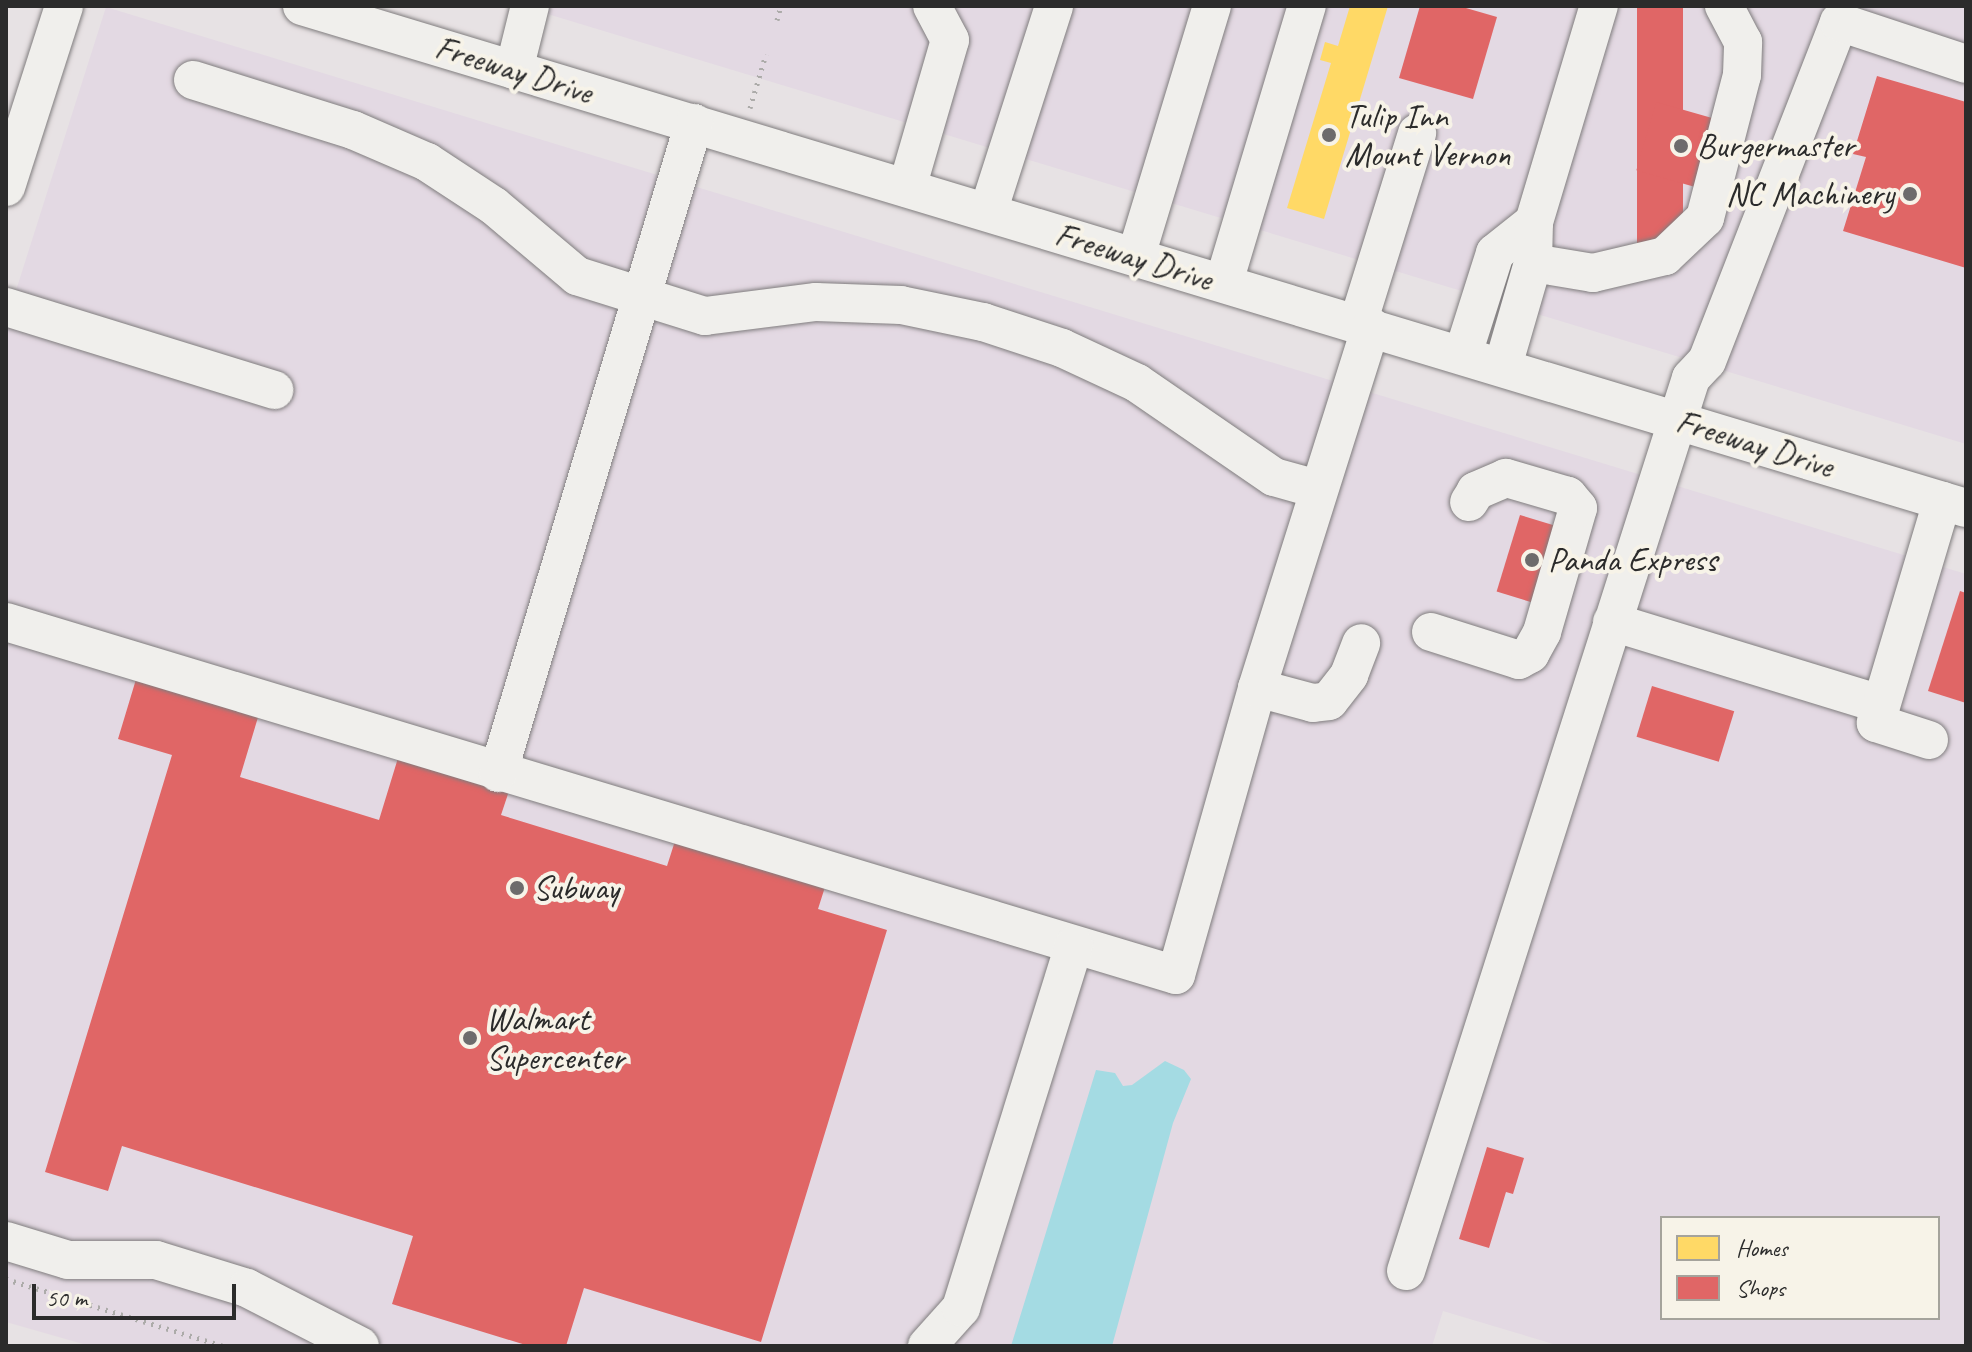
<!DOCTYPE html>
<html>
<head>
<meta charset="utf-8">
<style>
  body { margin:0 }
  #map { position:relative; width:1972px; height:1352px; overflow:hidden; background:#e7e2e4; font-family:Caveat,sans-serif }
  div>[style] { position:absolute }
  .built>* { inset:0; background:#e3d9e3 }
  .water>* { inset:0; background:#a4dbe3 }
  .homes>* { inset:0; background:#ffd966 }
  .shops>* { inset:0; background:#e06666; transform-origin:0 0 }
  .path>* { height:5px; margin-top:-2.5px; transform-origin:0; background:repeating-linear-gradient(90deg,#acaba9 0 2px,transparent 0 8px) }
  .roads { filter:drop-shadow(0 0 2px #807d7e) drop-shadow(0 0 2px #807d7e) }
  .minor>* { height:38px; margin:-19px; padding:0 19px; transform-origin:19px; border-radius:19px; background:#f0efec }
  .dots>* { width:22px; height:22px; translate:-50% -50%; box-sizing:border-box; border:4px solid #f7f3e8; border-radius:50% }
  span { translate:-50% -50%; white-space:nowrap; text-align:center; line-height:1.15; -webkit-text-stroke:8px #f7f3e8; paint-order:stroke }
  .street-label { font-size:34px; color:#2b2b2b }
  .poi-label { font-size:34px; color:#2b2b2b }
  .left { translate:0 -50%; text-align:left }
  .right { translate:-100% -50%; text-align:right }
  .frame { position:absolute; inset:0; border:8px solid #2b2b2b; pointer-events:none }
  .legend { position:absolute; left:1660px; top:1216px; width:280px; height:104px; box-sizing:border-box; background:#f7f3e8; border:2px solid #a5a39c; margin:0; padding:10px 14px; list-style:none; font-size:24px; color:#2b2b2b }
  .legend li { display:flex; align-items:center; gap:16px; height:40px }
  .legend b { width:40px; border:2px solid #a5a39c }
  .scale { position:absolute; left:32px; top:1284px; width:204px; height:36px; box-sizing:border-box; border:4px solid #2b2b2b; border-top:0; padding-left:10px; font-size:24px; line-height:28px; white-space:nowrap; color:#2b2b2b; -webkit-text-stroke:6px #f7f3e8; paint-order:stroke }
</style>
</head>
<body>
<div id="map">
  <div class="built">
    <div style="clip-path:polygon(521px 6px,1966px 6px,1966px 444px,574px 22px)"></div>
    <div style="clip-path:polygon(evenodd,106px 7px,1966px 574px,1966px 1346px,1560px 1346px,1443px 1311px,1432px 1346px,90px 1346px,6px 1322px,6px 322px,106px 7px,1662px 1218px,1938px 1218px,1938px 1318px,1662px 1318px,1662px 1218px)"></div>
  </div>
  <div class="water">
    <div style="clip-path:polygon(1165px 1061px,1184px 1070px,1191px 1079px,1173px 1123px,1112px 1346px,1011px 1346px,1096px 1070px,1115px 1073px,1123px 1086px,1132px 1085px)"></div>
  </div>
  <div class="homes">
    <div style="clip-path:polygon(1350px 6px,1388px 6px,1324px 219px,1287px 208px,1331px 63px,1320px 60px,1325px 42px,1338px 46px)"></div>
  </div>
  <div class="shops">
    <div style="clip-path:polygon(1420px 6px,1459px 6px,1497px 17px,1473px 99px,1399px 78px)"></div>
    <div style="left:1637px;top:6px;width:46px;height:238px"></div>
    <div style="clip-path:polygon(1877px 76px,1966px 102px,1966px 268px,1843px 231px,1866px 157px,1853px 154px)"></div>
    <div style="left:1656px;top:102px;width:71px;height:71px;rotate:16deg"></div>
    <div style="left:1520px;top:515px;width:49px;height:80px;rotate:17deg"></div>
    <div style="clip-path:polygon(1960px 591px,1966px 593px,1966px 703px,1928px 691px)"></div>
    <div style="clip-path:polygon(137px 676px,259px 714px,240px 777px,379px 820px,398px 758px,509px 791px,501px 815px,667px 866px,675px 841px,825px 887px,818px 909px,887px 930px,761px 1342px,584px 1288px,566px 1346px,529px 1346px,392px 1304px,413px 1236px,122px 1146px,108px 1191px,45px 1172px,172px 755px,118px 739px)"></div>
    <div style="left:1652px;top:686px;width:86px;height:53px;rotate:17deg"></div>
    <div style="clip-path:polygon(1487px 1147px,1524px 1158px,1513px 1194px,1506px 1192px,1489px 1248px,1459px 1239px)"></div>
  </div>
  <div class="path">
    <div style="left:777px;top:20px;width:15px;rotate:-74deg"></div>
    <div style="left:750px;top:108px;width:56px;rotate:-73.5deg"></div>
    <div style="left:6px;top:1279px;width:228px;rotate:17.1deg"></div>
  </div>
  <div class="roads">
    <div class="minor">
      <div style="left:302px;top:6px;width:1738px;rotate:16.79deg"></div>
      <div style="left:514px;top:70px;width:66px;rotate:-76deg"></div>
      <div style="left:193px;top:80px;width:168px;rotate:17.4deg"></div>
      <div style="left:353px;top:130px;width:81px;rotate:23.4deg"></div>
      <div style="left:427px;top:162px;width:80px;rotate:33.3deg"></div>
      <div style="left:494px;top:206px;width:109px;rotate:40.1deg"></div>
      <div style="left:577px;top:276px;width:134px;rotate:17.4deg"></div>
      <div style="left:705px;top:316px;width:112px;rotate:-7.2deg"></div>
      <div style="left:816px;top:302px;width:85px;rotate:2deg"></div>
      <div style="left:901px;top:305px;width:84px;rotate:11.7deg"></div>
      <div style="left:983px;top:322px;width:83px;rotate:18.2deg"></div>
      <div style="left:1062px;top:348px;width:83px;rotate:25deg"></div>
      <div style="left:1137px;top:383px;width:166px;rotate:34.5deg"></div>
      <div style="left:1274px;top:477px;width:45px;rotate:15.6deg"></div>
      <div style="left:6px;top:187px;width:190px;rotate:-72.2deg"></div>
      <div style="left:907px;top:188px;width:154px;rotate:-73.8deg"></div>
      <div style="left:950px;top:40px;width:38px;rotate:-118deg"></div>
      <div style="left:988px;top:212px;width:216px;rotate:-72.2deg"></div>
      <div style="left:1136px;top:256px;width:261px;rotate:-73.1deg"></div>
      <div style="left:1533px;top:263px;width:61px;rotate:9.5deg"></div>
      <div style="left:1593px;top:273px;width:74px;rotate:-13.3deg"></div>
      <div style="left:1665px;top:256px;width:55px;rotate:-43.5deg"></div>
      <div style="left:1705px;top:218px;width:148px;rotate:-75.5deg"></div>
      <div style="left:1742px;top:75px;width:33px;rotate:-88deg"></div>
      <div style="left:1743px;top:42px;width:41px;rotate:-117.8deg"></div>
      <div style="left:1224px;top:282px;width:288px;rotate:-73.3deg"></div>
      <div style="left:6px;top:307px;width:281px;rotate:17.2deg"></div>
      <div style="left:1358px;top:323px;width:199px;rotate:-72.7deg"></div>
      <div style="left:1463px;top:354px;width:106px;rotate:-72.4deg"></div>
      <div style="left:1495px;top:253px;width:50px;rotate:-38.5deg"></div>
      <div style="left:1503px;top:366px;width:107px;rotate:-73.8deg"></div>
      <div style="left:1533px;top:263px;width:41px;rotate:-88.6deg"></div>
      <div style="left:1534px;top:222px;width:226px;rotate:-73.3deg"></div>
      <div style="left:6px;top:622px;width:1222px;rotate:16.79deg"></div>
      <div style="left:1176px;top:975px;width:298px;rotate:-74.2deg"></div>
      <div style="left:1257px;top:688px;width:379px;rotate:-72.5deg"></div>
      <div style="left:1612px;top:622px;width:281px;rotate:17deg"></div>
      <div style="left:1431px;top:632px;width:92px;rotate:17.7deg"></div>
      <div style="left:1519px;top:660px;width:13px;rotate:-29deg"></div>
      <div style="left:1530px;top:654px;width:25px;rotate:-61deg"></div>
      <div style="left:1542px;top:632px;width:129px;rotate:-73.8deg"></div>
      <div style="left:1578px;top:508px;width:16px;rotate:-130deg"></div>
      <div style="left:1568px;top:496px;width:65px;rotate:-163.8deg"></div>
      <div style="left:1506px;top:478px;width:33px;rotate:157deg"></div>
      <div style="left:1476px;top:491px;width:13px;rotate:122deg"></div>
      <div style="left:1257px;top:688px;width:58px;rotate:15deg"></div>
      <div style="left:1313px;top:703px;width:16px;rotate:-7deg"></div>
      <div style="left:1329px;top:701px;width:33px;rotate:-52deg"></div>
      <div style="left:1349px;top:675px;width:34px;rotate:-69deg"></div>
      <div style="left:1929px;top:740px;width:56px;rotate:-162.2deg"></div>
      <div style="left:1876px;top:723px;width:232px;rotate:-73.4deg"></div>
      <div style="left:498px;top:773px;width:679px;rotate:-73.22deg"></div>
      <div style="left:6px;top:1241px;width:65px;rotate:17deg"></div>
      <div style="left:68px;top:1260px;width:88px"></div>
      <div style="left:156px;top:1260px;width:95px;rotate:17.1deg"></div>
      <div style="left:247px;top:1288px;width:127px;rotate:27.2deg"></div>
      <div style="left:1406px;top:1271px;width:937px;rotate:-72.3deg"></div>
      <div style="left:1691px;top:378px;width:23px;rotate:-47deg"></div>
      <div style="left:1707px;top:361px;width:364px;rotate:-68.7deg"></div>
      <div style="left:1839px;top:22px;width:134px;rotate:18.3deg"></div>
      <div style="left:927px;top:1346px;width:51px;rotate:-48.2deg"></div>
      <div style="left:961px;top:1308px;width:380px;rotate:-72.7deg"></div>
    </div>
  </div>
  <div class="dots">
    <div style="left:1329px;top:135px;background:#6d6b6c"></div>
    <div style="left:1681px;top:146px;background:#6d6b6c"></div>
    <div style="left:1910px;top:194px;background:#6d6b6c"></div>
    <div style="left:1532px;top:560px;background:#6d6b6c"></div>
    <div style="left:517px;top:888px;background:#6d6b6c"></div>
    <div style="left:470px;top:1038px;background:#6d6b6c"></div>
  </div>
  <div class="street-label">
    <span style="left:514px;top:69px;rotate:17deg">Freeway Drive</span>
    <span style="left:1134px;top:256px;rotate:17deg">Freeway Drive</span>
    <span style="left:1755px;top:443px;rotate:17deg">Freeway Drive</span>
  </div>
  <div class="poi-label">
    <span class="left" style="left:1345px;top:135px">Tulip Inn<br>Mount Vernon</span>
    <span class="left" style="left:1697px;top:146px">Burgermaster</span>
    <span class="right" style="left:1894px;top:194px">NC Machinery</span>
    <span class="left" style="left:1548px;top:560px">Panda Express</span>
    <span class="left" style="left:533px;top:888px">Subway</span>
    <span class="left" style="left:486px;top:1038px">Walmart<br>Supercenter</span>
  </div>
  <div class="frame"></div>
  <ul class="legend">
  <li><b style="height:22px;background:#ffd966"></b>Homes</li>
  <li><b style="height:22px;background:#e06666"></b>Shops</li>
  </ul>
  <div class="scale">50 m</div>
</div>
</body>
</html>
